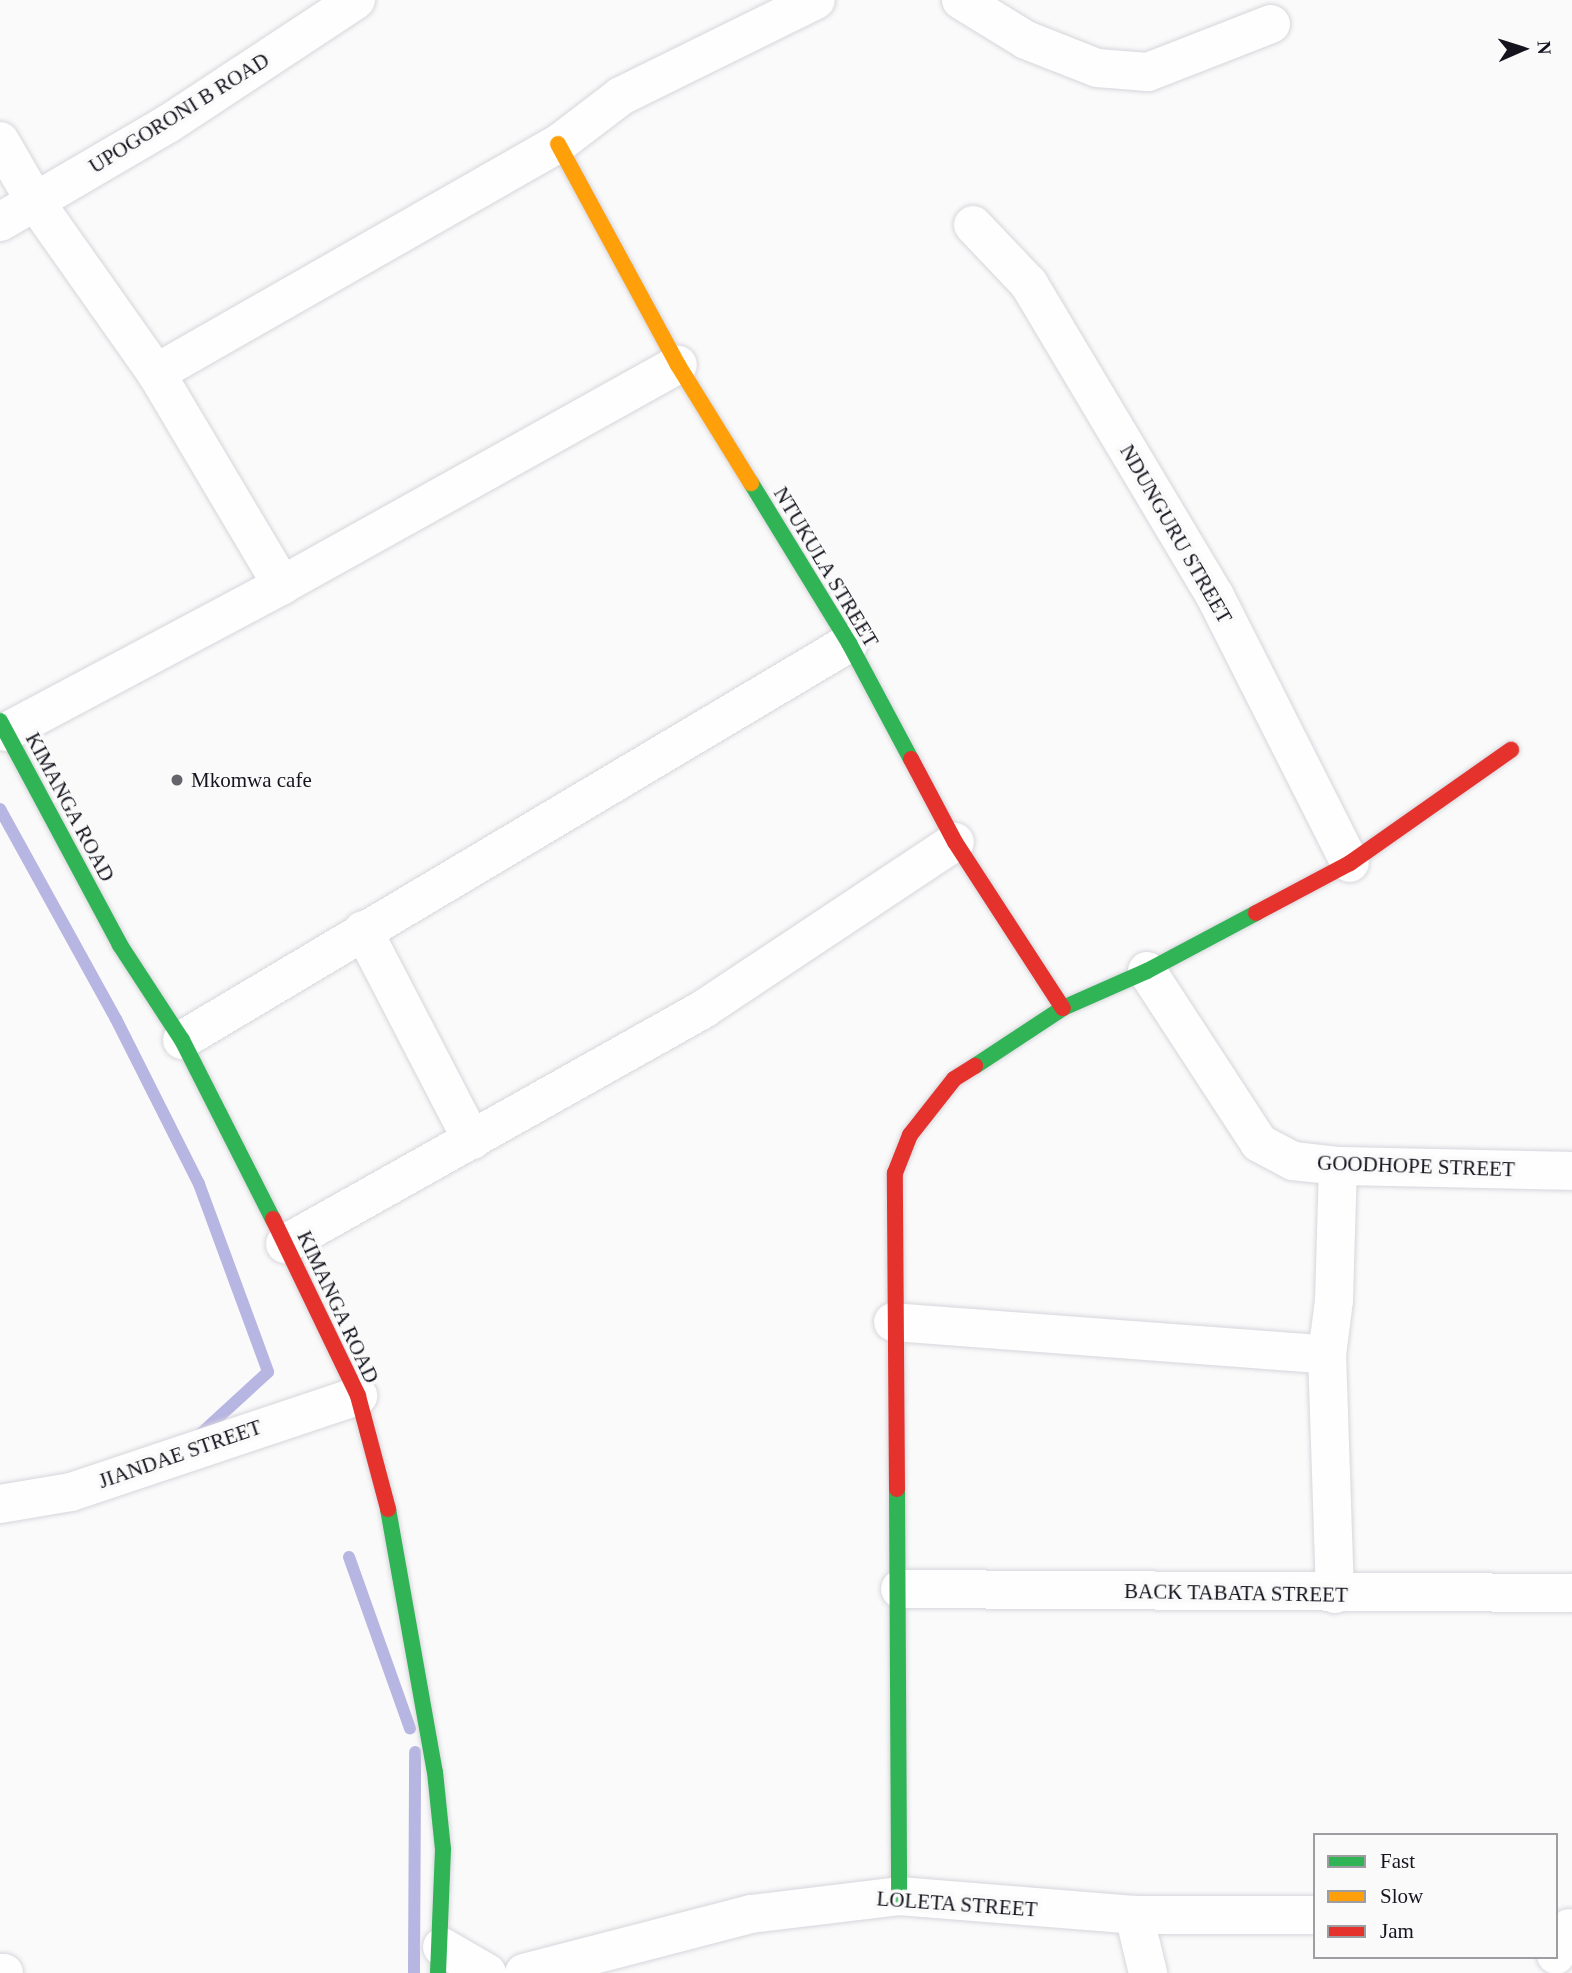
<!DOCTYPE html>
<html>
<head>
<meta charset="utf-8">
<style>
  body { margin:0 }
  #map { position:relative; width:1572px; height:1973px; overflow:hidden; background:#fafafa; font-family:"Times New Roman",serif }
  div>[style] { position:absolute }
  .stream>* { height:12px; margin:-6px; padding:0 6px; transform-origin:6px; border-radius:6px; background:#b7b5e1 }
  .roads { filter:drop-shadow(0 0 2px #d6d6dc) drop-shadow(0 0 2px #d6d6dc) }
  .street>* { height:38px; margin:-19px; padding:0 19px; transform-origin:19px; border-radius:19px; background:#fefefe }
  .fast>* { height:16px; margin:-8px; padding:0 8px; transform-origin:8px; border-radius:8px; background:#30b455 }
  .slow>* { height:16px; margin:-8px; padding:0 8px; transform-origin:8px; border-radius:8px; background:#ff9f0a }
  .jam>* { height:16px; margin:-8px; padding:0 8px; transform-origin:8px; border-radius:8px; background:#e5322d }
  .dots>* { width:19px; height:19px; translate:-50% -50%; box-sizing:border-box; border:4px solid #fafafa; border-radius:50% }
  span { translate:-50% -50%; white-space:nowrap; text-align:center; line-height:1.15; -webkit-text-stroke:7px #fafafa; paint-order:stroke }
  .street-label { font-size:21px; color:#15141e }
  .poi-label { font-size:21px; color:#15141e }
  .left { translate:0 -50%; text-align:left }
  .legend { position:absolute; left:1313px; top:1833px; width:245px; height:126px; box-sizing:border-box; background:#fafafa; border:2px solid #9e9ea2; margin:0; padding:9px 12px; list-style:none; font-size:21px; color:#15141e }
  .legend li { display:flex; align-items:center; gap:14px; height:35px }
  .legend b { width:35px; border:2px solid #9e9ea2 }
  .north { position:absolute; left:1488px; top:14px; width:70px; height:70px; -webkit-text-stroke:5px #fafafa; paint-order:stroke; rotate:87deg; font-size:19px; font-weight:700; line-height:28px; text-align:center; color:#15141e }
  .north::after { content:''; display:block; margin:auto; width:24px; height:32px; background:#15141e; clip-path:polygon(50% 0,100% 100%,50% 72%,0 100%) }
</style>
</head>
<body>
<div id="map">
  <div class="stream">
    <div style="left:0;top:809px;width:240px;rotate:61.1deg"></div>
    <div style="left:116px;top:1019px;width:185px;rotate:63.3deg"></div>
    <div style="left:199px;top:1184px;width:200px;rotate:69.8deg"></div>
    <div style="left:268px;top:1372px;width:96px;rotate:137.5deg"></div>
    <div style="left:349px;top:1557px;width:182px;rotate:70.4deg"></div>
    <div style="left:414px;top:1973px;width:221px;rotate:-89.7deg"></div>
  </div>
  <div class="roads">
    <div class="street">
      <div style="left:961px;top:0;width:76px;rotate:31.6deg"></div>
      <div style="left:1026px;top:40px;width:76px;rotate:21.5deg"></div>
      <div style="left:1097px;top:68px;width:51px;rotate:4.5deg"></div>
      <div style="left:1148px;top:72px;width:132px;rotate:-21.3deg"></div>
      <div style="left:0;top:141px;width:68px;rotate:60deg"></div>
      <div style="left:34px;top:200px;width:212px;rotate:54.8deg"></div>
      <div style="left:156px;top:373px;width:247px;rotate:59.3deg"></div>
      <div style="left:0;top:222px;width:194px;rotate:-30.3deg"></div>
      <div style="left:168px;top:124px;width:225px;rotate:-33.4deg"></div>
      <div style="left:973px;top:225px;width:81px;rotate:46.5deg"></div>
      <div style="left:1029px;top:284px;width:363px;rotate:59.2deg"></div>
      <div style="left:1215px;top:596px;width:299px;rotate:63.2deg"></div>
      <div style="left:156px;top:373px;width:463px;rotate:-29.7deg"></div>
      <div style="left:558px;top:144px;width:79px;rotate:-37.3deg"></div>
      <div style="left:621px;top:96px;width:217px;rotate:-26.2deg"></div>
      <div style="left:6px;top:732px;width:313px;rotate:-28deg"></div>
      <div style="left:282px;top:585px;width:453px;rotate:-29.1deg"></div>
      <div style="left:363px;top:930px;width:237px;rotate:62.6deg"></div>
      <div style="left:1147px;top:971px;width:205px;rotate:56.9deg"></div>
      <div style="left:1259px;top:1143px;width:38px;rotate:28deg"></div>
      <div style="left:1293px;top:1161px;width:45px;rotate:6.3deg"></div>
      <div style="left:1338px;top:1166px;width:234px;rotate:1.2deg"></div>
      <div style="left:182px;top:1040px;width:776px;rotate:-30.76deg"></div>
      <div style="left:285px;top:1244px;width:482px;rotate:-29.3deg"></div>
      <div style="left:705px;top:1008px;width:300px;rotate:-33.6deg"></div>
      <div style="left:893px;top:1322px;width:435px;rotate:4.3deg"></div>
      <div style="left:0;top:1504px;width:72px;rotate:-9.6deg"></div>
      <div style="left:71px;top:1492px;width:303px;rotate:-18.5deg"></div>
      <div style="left:900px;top:1589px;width:672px;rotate:0.34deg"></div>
      <div style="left:1335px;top:1594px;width:239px;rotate:-91.9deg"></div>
      <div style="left:1327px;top:1355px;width:55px;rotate:-82.7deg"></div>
      <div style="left:1334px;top:1300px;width:134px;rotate:-88.3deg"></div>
      <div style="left:1134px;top:1915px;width:60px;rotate:76.4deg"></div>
      <div style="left:442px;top:1947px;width:52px;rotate:30deg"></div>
      <div style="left:1556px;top:1955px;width:30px;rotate:-64deg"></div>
      <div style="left:0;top:1973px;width:4px"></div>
      <div style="left:524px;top:1973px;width:235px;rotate:-14.6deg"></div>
      <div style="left:751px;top:1914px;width:149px;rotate:-6.9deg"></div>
      <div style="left:899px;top:1896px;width:236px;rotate:4.6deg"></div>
      <div style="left:1134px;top:1915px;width:181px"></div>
    </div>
    <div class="fast">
      <div style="left:751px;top:483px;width:188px;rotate:58.5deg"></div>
      <div style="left:849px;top:643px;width:132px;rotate:61.9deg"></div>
      <div style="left:0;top:721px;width:254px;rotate:61.8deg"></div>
      <div style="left:120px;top:945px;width:113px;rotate:56.9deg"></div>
      <div style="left:182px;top:1040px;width:201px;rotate:63.1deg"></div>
      <div style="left:975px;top:1066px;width:105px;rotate:-33.4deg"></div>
      <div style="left:1063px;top:1008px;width:92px;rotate:-23.8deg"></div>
      <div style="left:1147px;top:971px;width:123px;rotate:-28deg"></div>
      <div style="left:897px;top:1489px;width:407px;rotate:89.7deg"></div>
      <div style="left:388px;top:1509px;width:267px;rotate:79.9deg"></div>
      <div style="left:435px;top:1772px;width:77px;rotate:84.1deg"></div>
      <div style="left:443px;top:1849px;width:124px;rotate:92.3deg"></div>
    </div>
    <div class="slow">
      <div style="left:558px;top:144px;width:251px;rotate:61.5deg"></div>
      <div style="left:678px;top:365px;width:139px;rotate:58.3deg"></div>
    </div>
    <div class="jam">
      <div style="left:911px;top:759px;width:94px;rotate:62.1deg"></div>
      <div style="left:955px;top:842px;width:198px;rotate:57deg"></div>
      <div style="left:1256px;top:913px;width:106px;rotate:-28deg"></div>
      <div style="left:1350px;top:863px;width:197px;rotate:-35.1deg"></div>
      <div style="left:273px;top:1219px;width:196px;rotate:64.3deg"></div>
      <div style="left:358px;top:1396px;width:117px;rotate:75.1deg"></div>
      <div style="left:897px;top:1489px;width:316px;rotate:-90.4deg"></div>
      <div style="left:895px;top:1173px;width:41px;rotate:-68.5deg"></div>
      <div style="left:910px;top:1135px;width:71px;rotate:-51.8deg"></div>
      <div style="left:954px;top:1079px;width:25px;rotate:-32deg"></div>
    </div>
  </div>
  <div class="dots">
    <div style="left:177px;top:780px;background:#65646b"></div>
  </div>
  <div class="street-label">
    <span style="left:179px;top:113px;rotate:-32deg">UPOGORONI B ROAD</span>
    <span style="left:1176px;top:534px;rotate:60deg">NDUNGURU STREET</span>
    <span style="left:826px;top:567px;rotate:59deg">NTUKULA STREET</span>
    <span style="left:70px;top:807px;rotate:62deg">KIMANGA ROAD</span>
    <span style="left:1416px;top:1166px;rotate:2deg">GOODHOPE STREET</span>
    <span style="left:338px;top:1307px;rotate:65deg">KIMANGA ROAD</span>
    <span style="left:180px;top:1454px;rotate:-19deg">JIANDAE STREET</span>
    <span style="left:1236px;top:1593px;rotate:1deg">BACK TABATA STREET</span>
    <span style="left:957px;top:1904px;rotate:4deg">LOLETA STREET</span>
  </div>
  <div class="poi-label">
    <span class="left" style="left:191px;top:780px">Mkomwa cafe</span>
  </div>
  <ul class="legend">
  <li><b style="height:9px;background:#30b455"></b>Fast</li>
  <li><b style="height:9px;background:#ff9f0a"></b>Slow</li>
  <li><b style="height:9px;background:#e5322d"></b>Jam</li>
  </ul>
  <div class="north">N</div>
</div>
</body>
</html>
